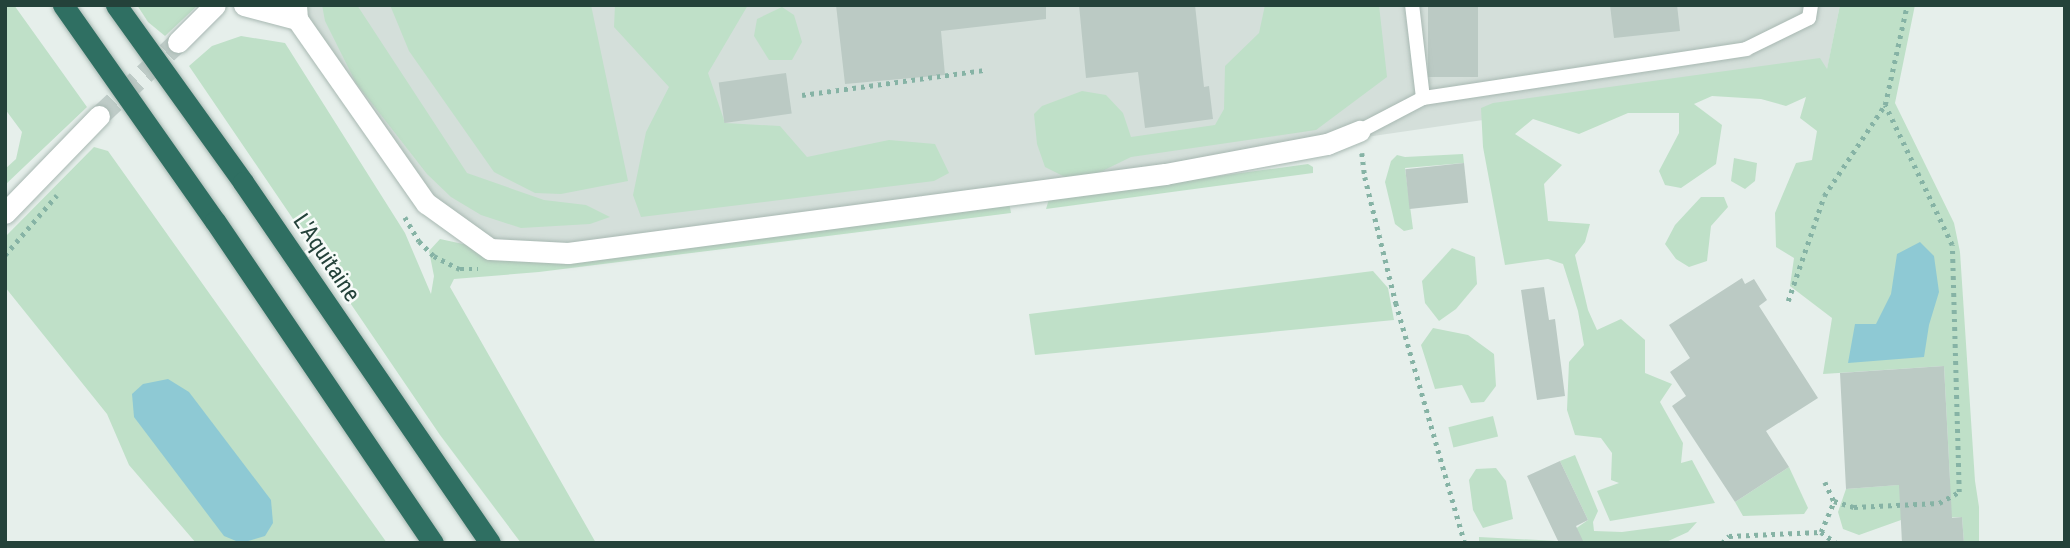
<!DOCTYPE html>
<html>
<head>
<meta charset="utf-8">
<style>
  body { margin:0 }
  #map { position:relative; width:2070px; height:548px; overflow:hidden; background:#e6efeb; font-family:"Roboto Condensed",sans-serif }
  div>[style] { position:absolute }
  .built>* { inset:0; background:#d4dfda }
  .green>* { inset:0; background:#bfe0c8; transform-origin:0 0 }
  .water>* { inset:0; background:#8ec9d4 }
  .building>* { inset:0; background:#bbcac4; transform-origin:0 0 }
  .minor-tunnel>* { height:21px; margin-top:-10.5px; transform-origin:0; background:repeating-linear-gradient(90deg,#bfccc8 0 21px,transparent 0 31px) }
  .path>* { height:4.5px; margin-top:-2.25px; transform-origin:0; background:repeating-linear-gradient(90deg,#86b3a5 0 3.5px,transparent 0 8.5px) }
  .roads { filter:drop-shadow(0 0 2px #a8b8b2) drop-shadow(0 0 2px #a8b8b2) }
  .service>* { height:14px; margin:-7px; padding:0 7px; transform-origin:7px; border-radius:7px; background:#fff }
  .minor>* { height:21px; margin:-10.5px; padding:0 10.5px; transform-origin:10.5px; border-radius:10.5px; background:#fff }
  .motorway>* { height:21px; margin:-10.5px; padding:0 10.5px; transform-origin:10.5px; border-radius:10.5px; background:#2f6f62 }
  span { translate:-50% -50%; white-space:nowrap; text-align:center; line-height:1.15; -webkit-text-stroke:5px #f7fbf9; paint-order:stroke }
  .street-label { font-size:23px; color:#24423a }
  .frame { position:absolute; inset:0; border:7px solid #24423a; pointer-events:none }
</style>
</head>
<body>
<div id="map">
  <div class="built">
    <div style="clip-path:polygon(296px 5px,1840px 5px,1827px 70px,568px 253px,490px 249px,426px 203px)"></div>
  </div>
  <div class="green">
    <div style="clip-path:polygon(5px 5px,14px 5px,87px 107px,5px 185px,5px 169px,16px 159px,22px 132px,5px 109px)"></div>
    <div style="clip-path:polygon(137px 5px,198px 5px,165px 36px,148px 22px)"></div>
    <div style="clip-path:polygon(322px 5px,357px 5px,467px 173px,544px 200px,586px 205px,610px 217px,590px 224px,521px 228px,481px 215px,451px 197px,427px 174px,356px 83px,325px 21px)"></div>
    <div style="clip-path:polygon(390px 5px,591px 5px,628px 181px,561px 194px,535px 193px,494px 172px,409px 51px)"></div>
    <div style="clip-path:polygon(615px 5px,748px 5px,708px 73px,725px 123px,780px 126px,807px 157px,889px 140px,935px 144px,949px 173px,934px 181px,641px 217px,633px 195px,646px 132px,669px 87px,614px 27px)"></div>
    <div style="clip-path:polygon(1265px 5px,1379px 5px,1387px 77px,1316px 130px,1131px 157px,1088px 178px,1065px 177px,1045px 167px,1037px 144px,1034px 114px,1042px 106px,1082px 91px,1106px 95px,1123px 113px,1131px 137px,1215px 125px,1224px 109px,1225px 66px,1259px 33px)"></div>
    <div style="clip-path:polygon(1840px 5px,1915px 5px,1895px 103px,1954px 223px,1960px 252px,1975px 481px,1979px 507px,1979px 543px,1964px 543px,1962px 517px,1923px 519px,1924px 516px,1901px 520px,1859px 535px,1843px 529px,1838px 512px,1846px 489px,1950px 481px,1944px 366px,1823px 374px,1832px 318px,1790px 286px,1794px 258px,1776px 247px,1775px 213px,1796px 163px,1812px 160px,1817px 131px,1800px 118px,1806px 97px,1786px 106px,1761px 99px,1712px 96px,1694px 104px,1722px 125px,1716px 164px,1681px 188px,1665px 185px,1659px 171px,1679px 133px,1679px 113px,1628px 113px,1579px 134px,1533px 119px,1515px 134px,1562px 165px,1544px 184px,1548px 221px,1590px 224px,1585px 242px,1575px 255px,1588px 310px,1597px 330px,1621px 319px,1645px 340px,1645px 373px,1672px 384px,1660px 402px,1683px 443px,1681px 463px,1692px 460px,1715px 503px,1610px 521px,1597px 491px,1619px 483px,1611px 480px,1612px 453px,1601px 438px,1575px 435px,1567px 410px,1569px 362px,1584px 345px,1578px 311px,1563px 264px,1548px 259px,1505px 265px,1483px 147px,1481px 108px,1493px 103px,1820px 58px,1827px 69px)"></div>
    <div style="clip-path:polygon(782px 7px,794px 15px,802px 42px,792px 60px,769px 60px,754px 36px,757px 19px)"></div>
    <div style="clip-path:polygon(241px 36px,285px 43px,405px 233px,431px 294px,434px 276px,429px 251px,440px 239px,513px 255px,1009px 201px,1011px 213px,539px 272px,454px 279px,450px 287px,596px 543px,521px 543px,440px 435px,189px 66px,212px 46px)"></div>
    <div style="clip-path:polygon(94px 147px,108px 151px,387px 543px,196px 543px,129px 465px,107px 414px,5px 287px,5px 237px)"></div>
    <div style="clip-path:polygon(1463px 154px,1464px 163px,1405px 168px,1413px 229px,1404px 231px,1395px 224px,1385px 182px,1391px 161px,1397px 155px,1405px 157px)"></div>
    <div style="clip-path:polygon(1734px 158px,1757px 163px,1755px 181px,1745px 189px,1731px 181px)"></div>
    <div style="clip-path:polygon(1308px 164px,1313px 167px,1313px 173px,1046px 209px,1049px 199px)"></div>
    <div style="clip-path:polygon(1701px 197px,1724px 197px,1728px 207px,1711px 226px,1707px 261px,1689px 267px,1676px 259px,1665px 244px,1675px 225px)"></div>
    <div style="clip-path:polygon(1452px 248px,1475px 257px,1477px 284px,1456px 309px,1439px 321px,1425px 303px,1422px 281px)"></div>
    <div style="clip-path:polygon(1373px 271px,1388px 288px,1394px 320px,1035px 355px,1029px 314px)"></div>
    <div style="clip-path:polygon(1433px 328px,1468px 335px,1494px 354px,1496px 386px,1484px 402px,1471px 403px,1462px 385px,1435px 389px,1421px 345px)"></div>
    <div style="left:1493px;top:416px;width:21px;height:46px;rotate:76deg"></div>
    <div style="clip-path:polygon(1575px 455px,1598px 511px,1593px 522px,1594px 531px,1622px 532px,1697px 522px,1688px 532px,1664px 543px,1479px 543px,1479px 537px,1558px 541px,1588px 520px,1560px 461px)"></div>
    <div style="clip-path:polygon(1789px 467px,1808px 508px,1804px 514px,1743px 516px,1735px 502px)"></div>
    <div style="clip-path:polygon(1496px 468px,1506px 481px,1513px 519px,1483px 528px,1473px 510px,1469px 480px,1476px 469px)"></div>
  </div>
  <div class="water">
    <div style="clip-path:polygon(1920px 242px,1934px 256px,1939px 292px,1929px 325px,1924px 357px,1848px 363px,1855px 324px,1876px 324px,1891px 294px,1897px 254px)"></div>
    <div style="clip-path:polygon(168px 379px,189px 392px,271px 500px,273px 523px,265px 536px,241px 543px,224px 536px,134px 417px,132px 394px,143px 384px)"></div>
  </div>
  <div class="building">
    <div style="clip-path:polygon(836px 5px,1046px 5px,1046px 19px,941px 31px,945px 75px,845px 84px)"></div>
    <div style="clip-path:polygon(1079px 5px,1195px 5px,1204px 87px,1209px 86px,1213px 119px,1145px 128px,1138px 72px,1086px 78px)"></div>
    <div style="left:1428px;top:5px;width:50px;height:72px"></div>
    <div style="clip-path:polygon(1610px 5px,1677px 5px,1680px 31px,1614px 38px)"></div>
    <div style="left:786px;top:73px;width:41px;height:68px;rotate:82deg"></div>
    <div style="left:1464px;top:163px;width:40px;height:59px;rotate:84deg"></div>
    <div style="clip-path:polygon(1742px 278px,1745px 284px,1754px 279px,1767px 300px,1759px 306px,1818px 398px,1766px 431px,1789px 467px,1735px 502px,1672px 406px,1686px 396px,1670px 372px,1690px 358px,1669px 325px)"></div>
    <div style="clip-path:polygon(1544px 287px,1549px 320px,1555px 319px,1565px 396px,1537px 400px,1521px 290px)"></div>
    <div style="clip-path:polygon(1944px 366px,1952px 518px,1962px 517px,1964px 543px,1902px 543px,1899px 485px,1846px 489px,1840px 373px)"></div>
    <div style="clip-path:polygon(1560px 461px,1588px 520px,1576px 526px,1584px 543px,1559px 543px,1527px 476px)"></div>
  </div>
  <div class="minor-tunnel">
    <div style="left:99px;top:116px;width:108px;rotate:-43.1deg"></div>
  </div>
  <div class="path">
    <div style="left:802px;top:95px;width:185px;rotate:-7.8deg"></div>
    <div style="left:1362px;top:153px;width:24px;rotate:83deg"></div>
    <div style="left:1365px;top:177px;width:130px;rotate:76.2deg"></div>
    <div style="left:1396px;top:303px;width:250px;rotate:74deg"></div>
    <div style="left:405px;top:217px;width:28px;rotate:60deg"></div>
    <div style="left:419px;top:241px;width:21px;rotate:45deg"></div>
    <div style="left:434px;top:256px;width:29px;rotate:27deg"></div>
    <div style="left:460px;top:269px;width:18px"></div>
    <div style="left:5px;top:255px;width:79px;rotate:-49.1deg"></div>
    <div style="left:1788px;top:301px;width:111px;rotate:-71.1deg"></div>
    <div style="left:1824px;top:196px;width:110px;rotate:-56.2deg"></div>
    <div style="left:1885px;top:105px;width:102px;rotate:-77.6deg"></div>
    <div style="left:1825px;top:482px;width:21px;rotate:65deg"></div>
    <div style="left:1834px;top:501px;width:21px;rotate:17deg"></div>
    <div style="left:1854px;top:507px;width:85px;rotate:-2.7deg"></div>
    <div style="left:1939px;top:503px;width:23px;rotate:-29deg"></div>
    <div style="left:1959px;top:492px;width:247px;rotate:-91.6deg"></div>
    <div style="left:1952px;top:245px;width:155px;rotate:-115.6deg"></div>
    <div style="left:1821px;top:532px;width:34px;rotate:-67deg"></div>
    <div style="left:1722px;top:543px;width:10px;rotate:-45deg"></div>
    <div style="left:1729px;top:536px;width:92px;rotate:-2.5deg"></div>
    <div style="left:1821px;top:532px;width:19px;rotate:36deg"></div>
  </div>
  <div class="roads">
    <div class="service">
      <div style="left:1423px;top:98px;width:327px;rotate:-8.6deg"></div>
      <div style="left:1746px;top:49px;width:70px;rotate:-26.2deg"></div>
      <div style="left:1809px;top:18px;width:13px;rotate:-81deg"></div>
      <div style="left:1360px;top:131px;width:71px;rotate:-27.6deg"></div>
      <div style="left:1423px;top:98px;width:94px;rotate:-96.7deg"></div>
    </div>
    <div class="minor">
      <div style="left:244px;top:5px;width:55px;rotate:14.8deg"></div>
      <div style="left:296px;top:5px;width:14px;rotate:86deg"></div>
      <div style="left:297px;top:19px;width:225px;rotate:55deg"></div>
      <div style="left:426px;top:203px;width:79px;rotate:35.7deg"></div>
      <div style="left:490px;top:249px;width:78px;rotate:2.9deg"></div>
      <div style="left:568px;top:253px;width:602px;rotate:-7.54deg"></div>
      <div style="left:1165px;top:174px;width:165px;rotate:-10.5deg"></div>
      <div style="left:1327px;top:144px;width:35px;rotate:-22deg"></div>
      <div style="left:178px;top:42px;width:52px;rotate:-45deg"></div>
      <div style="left:5px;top:213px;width:135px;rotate:-45.9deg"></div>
    </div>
    <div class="motorway">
      <div style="left:63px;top:5px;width:264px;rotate:54.9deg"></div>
      <div style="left:215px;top:221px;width:389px;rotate:55.9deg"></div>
      <div style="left:116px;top:5px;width:218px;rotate:54.3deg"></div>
      <div style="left:243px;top:182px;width:437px;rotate:55.6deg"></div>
    </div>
  </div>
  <div class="street-label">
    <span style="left:326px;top:258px;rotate:56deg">L'Aquitaine</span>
  </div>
  <div class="frame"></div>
</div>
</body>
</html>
